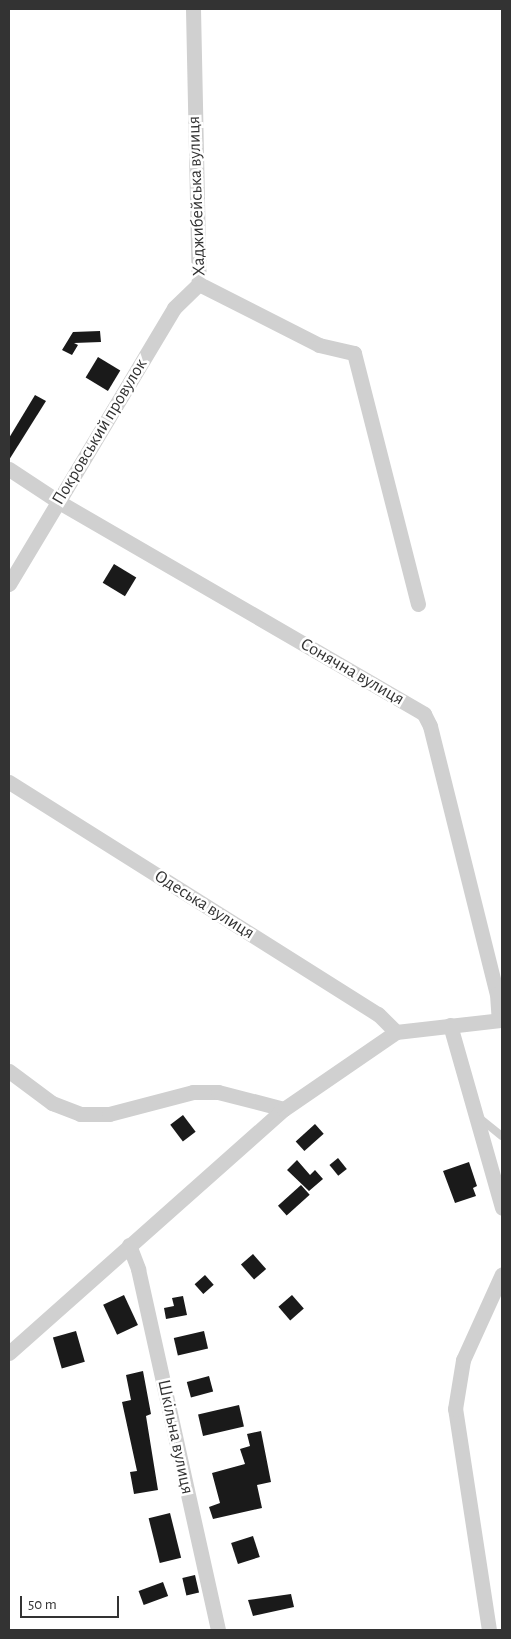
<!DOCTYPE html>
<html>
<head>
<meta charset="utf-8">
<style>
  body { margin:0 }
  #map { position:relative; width:511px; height:1639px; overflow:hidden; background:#fff; font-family:"Alegreya Sans",sans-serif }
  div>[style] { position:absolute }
  .building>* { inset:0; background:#1a1a1a; transform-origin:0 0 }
  .lane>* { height:8px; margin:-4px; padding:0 4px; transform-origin:4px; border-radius:4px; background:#d0d0d0 }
  .street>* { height:15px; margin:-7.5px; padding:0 7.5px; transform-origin:7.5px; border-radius:7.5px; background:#d0d0d0 }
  span { translate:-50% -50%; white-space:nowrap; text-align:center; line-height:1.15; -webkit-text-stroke:5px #fff; paint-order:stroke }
  .street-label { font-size:18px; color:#333 }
  .frame { position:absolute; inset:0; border:10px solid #333; pointer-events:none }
  .scale { position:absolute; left:20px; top:1596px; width:99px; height:22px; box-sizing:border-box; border:2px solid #333; border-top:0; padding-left:6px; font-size:15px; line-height:18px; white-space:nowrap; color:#333; -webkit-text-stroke:4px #fff; paint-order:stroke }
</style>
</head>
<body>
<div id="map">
  <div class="building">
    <div style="clip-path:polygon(100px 331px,101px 342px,74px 343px,78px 345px,72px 355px,62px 350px,73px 332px)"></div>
    <div style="left:98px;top:357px;width:26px;height:24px;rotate:31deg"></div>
    <div style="clip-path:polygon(35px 395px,46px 401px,9px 460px,9px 438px)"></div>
    <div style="left:114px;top:564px;width:26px;height:22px;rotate:31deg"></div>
    <div style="left:183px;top:1115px;width:21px;height:16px;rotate:53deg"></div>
    <div style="left:315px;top:1124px;width:13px;height:26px;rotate:48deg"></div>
    <div style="left:338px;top:1158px;width:14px;height:11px;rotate:51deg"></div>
    <div style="clip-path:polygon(297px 1160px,310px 1175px,315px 1170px,323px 1179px,309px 1191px,287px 1170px)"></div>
    <div style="clip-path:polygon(469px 1162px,477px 1186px,473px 1188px,476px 1196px,455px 1203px,443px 1171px)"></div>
    <div style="left:301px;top:1185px;width:13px;height:31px;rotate:48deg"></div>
    <div style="left:253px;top:1254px;width:20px;height:16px;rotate:49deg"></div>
    <div style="left:205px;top:1275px;width:13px;height:14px;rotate:48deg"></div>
    <div style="left:124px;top:1295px;width:33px;height:23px;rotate:65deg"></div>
    <div style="left:292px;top:1295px;width:18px;height:18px;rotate:49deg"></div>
    <div style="clip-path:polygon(183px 1296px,187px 1315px,166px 1319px,164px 1308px,174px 1306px,172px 1298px)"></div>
    <div style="left:76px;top:1331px;width:32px;height:24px;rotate:74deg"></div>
    <div style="left:204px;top:1331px;width:18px;height:31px;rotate:77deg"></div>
    <div style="clip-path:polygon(143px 1371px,151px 1414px,146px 1416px,158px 1490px,134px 1494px,130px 1472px,137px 1471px,122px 1402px,131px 1400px,126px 1375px)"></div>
    <div style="left:209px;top:1376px;width:16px;height:23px;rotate:75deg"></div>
    <div style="left:239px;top:1405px;width:22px;height:42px;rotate:77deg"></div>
    <div style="clip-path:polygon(261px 1431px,271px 1482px,257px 1485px,262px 1508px,213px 1519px,209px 1507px,220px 1503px,212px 1473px,245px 1464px,240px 1449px,250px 1446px,247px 1434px)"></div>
    <div style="left:170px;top:1513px;width:46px;height:22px;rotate:76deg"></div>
    <div style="left:253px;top:1536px;width:22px;height:23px;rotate:72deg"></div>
    <div style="left:195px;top:1575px;width:18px;height:13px;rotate:77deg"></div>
    <div style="left:163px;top:1582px;width:15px;height:26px;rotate:70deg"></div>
    <div style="clip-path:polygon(291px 1594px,294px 1607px,253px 1616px,248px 1600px)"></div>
  </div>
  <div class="lane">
    <div style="left:477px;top:1116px;width:32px;rotate:39deg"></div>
  </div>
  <div class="street">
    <div style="left:193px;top:9px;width:275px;rotate:88.8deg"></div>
    <div style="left:199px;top:284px;width:135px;rotate:26.9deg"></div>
    <div style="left:319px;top:345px;width:36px;rotate:13deg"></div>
    <div style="left:354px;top:353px;width:259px;rotate:75.7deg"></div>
    <div style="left:9px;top:469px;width:60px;rotate:33.4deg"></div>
    <div style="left:59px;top:502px;width:422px;rotate:30.1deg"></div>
    <div style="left:424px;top:714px;width:13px;rotate:63deg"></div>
    <div style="left:430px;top:726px;width:276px;rotate:76deg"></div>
    <div style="left:497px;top:994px;width:26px;rotate:86deg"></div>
    <div style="left:9px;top:584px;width:322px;rotate:-59.1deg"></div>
    <div style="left:174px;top:308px;width:35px;rotate:-44deg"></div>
    <div style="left:9px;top:782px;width:436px;rotate:32.2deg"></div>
    <div style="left:378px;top:1014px;width:25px;rotate:45deg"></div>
    <div style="left:450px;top:1025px;width:190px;rotate:74.1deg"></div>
    <div style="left:9px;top:1071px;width:54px;rotate:36.7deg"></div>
    <div style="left:52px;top:1103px;width:30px;rotate:21deg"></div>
    <div style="left:80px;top:1114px;width:29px"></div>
    <div style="left:109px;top:1114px;width:87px;rotate:-14.7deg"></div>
    <div style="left:193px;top:1092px;width:25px"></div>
    <div style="left:218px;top:1092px;width:68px;rotate:14.4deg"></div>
    <div style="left:129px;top:1245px;width:26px;rotate:69deg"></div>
    <div style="left:138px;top:1269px;width:370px;rotate:77.5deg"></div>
    <div style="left:9px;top:1353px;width:368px;rotate:-41.6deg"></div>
    <div style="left:284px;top:1109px;width:136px;rotate:-34.5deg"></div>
    <div style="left:396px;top:1032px;width:107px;rotate:-6.5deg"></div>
    <div style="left:489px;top:1630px;width:224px;rotate:-98.7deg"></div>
    <div style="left:455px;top:1409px;width:50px;rotate:-80.7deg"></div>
    <div style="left:463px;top:1360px;width:94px;rotate:-65.6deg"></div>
  </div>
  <div class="street-label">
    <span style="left:197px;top:196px;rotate:-92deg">Хаджибейська вулиця</span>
    <span style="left:100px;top:432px;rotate:-59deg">Покровський провулок</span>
    <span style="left:352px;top:672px;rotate:30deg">Сонячна вулиця</span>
    <span style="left:204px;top:905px;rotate:32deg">Одеська вулиця</span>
    <span style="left:175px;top:1437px;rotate:78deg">Шкільна вулиця</span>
  </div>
  <div class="frame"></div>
  <div class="scale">50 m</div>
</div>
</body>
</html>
